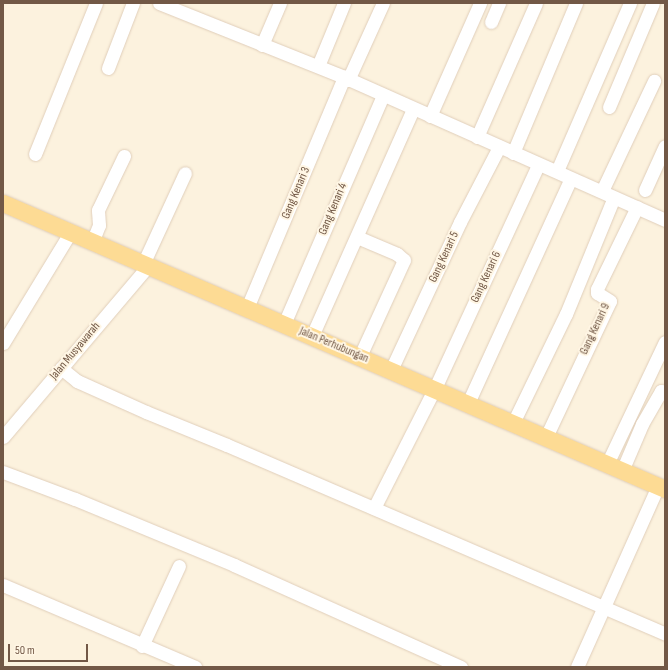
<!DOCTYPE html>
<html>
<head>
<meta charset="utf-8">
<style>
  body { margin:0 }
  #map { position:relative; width:668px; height:670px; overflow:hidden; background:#fcf2de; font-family:"Sofia Sans Condensed",sans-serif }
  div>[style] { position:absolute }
  .roads { filter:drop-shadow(0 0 1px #e0ceba) drop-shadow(0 0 1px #e0ceba) }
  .minor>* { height:13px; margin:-6.5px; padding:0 6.5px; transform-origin:6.5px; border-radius:6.5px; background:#fff }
  .major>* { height:17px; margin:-8.5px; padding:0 8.5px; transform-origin:8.5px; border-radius:8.5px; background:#fddb94 }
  span { translate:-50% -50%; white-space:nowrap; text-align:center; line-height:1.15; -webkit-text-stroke:4px #fff6e4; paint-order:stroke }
  .street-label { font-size:12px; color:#725846 }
  .frame { position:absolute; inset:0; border:4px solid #725846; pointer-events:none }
  .scale { position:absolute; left:8px; top:644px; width:80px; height:18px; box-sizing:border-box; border:2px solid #725846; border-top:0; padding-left:5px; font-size:12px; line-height:14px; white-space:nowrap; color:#725846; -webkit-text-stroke:3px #fff6e4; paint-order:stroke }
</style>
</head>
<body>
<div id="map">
  <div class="roads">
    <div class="minor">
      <div style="left:159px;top:3px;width:199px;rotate:21.8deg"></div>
      <div style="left:344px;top:77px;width:351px;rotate:24deg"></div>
      <div style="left:491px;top:22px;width:21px;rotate:-67deg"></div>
      <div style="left:262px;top:45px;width:46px;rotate:-66.8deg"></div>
      <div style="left:318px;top:66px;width:68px;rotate:-67.6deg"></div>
      <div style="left:108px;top:68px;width:70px;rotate:-69deg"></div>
      <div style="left:348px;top:80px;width:85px;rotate:-65.6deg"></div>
      <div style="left:609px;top:107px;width:113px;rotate:-67.1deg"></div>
      <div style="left:430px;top:116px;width:124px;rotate:-66.1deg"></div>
      <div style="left:477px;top:137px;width:146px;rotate:-66.2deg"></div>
      <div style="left:513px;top:153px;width:163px;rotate:-67.2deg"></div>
      <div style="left:35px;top:154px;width:163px;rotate:-68deg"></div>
      <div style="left:557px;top:171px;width:183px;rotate:-66.5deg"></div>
      <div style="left:645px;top:190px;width:48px;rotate:-65.6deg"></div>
      <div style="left:602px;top:191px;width:122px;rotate:-64.7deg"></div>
      <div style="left:357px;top:237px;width:43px;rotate:23deg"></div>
      <div style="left:397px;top:254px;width:9px;rotate:41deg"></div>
      <div style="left:404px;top:260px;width:106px;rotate:114.6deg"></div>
      <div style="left:93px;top:240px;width:16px;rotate:-68deg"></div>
      <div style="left:99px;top:225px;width:15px;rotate:-94deg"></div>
      <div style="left:98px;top:210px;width:60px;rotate:-64.3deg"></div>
      <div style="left:143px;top:264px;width:100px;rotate:-65.2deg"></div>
      <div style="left:247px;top:308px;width:251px;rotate:-67.2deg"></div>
      <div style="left:284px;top:324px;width:249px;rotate:-66.6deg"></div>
      <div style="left:312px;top:336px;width:248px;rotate:-66deg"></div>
      <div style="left:3px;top:343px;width:131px;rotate:-58.7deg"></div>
      <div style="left:61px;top:368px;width:21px;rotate:39deg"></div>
      <div style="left:77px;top:381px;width:76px;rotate:24.2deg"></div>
      <div style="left:146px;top:412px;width:87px;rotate:22.2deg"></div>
      <div style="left:227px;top:445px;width:477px;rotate:23.3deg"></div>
      <div style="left:391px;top:370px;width:163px;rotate:-65deg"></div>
      <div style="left:460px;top:222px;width:85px;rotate:-62.5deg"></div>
      <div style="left:468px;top:403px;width:247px;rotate:-65.4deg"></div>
      <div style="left:513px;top:423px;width:121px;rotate:-64.1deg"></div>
      <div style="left:566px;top:314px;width:126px;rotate:-67.7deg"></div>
      <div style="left:3px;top:437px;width:224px;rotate:-49.7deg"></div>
      <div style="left:546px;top:437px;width:150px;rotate:-64.8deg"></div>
      <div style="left:610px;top:301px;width:15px;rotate:-148deg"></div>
      <div style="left:597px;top:293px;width:4px;rotate:-90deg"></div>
      <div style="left:597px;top:289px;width:91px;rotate:-64deg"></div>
      <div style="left:607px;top:464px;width:135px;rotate:-64.6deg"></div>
      <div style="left:622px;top:471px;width:51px;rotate:-66.9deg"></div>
      <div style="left:642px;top:424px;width:38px;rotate:-60deg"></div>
      <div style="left:661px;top:391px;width:4px;rotate:14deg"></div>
      <div style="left:3px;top:472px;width:77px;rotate:20.6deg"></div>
      <div style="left:75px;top:499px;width:172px;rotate:22.5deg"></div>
      <div style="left:234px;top:565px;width:249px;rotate:24.2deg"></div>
      <div style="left:374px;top:508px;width:135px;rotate:-63.1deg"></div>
      <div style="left:435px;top:388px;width:246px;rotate:-65.2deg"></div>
      <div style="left:3px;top:585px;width:209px;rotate:23.1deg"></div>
      <div style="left:142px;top:646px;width:88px;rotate:-65.2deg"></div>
      <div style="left:577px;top:667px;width:198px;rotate:-65.9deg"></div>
    </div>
    <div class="major">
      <div style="left:3px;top:203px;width:721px;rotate:23.37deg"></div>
    </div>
  </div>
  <div class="street-label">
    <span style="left:296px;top:193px;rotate:-67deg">Gang Kenari 3</span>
    <span style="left:333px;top:209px;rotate:-67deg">Gang Kenari 4</span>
    <span style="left:444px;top:257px;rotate:-65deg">Gang Kenari 5</span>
    <span style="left:486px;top:277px;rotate:-65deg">Gang Kenari 6</span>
    <span style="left:595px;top:329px;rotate:-65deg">Gang Kenari 9</span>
    <span style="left:334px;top:345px;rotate:23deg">Jalan Perhubungan</span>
    <span style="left:75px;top:351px;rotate:-50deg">Jalan Musyawarah</span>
  </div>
  <div class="frame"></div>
  <div class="scale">50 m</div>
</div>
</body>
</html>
